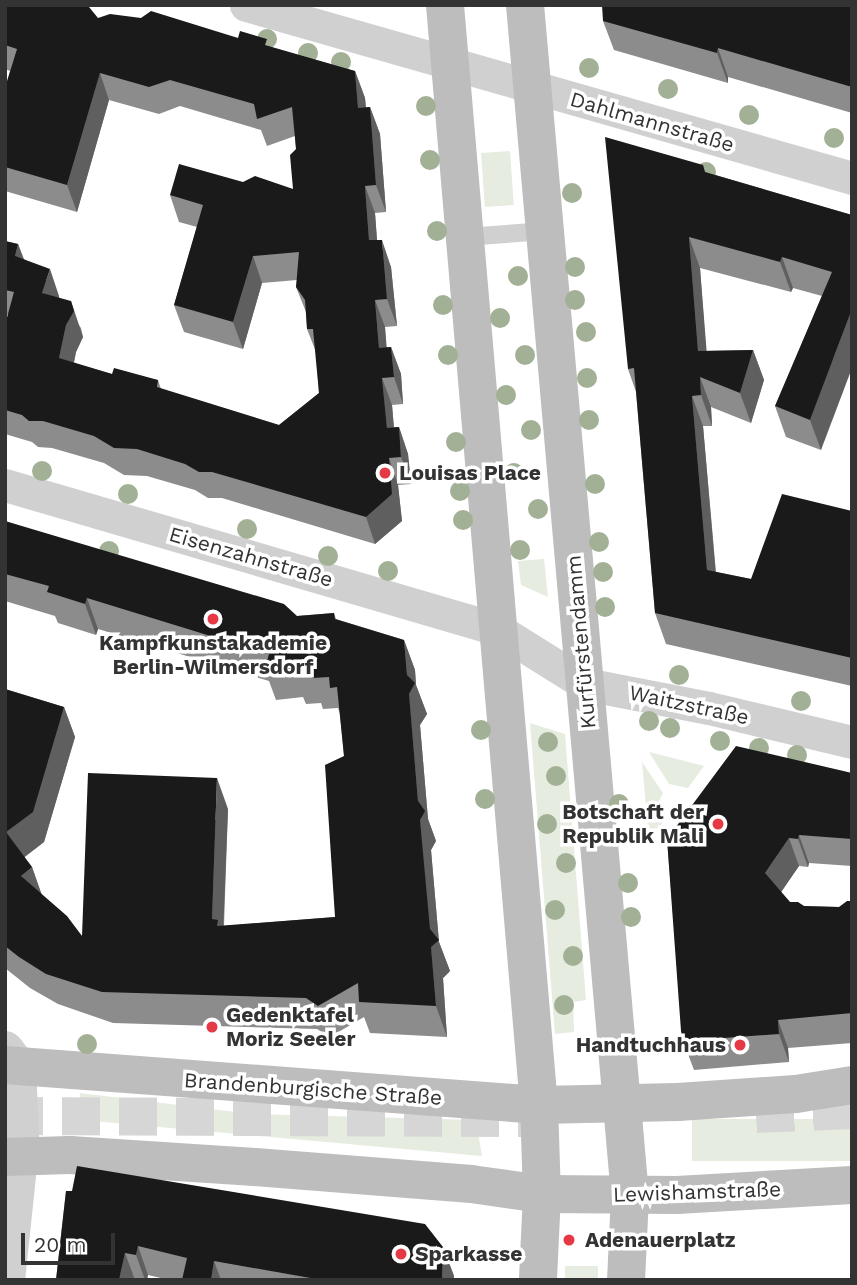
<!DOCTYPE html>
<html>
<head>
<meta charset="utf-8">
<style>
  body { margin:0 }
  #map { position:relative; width:857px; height:1285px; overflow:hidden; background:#fff; font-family:"Work Sans",sans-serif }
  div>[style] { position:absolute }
  .green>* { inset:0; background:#e6ecdf; transform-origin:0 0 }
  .secondary-tunnel>* { height:38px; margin-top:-19px; transform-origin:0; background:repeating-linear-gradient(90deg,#d6d6d6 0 38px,transparent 0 57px) }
  .service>* { height:18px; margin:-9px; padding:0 9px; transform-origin:9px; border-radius:9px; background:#d0d0d0 }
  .minor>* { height:33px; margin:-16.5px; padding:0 16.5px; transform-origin:16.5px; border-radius:16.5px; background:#d0d0d0 }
  .tertiary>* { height:38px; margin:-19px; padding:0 19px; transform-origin:19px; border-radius:19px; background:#d0d0d0 }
  .secondary>* { height:38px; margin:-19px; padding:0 19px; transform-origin:19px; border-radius:19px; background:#bdbdbd }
  .trees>* { width:20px; height:20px; margin:-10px; border-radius:50%; background:#a2b095 }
  .wall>* { inset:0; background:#8c8c8c }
  .shaded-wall>* { inset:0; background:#5f5f5f }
  .building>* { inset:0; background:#1a1a1a }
  .dots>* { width:19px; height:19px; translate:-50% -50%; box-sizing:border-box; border:4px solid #fff; border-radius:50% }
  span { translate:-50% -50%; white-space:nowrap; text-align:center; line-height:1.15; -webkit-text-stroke:7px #fff; paint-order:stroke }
  .street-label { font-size:21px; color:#333 }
  .poi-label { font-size:21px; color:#333; font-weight:700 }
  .left { translate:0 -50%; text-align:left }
  .right { translate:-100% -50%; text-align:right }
  .frame { position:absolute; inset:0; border:7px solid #333; pointer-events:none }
  .scale { position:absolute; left:21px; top:1233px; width:94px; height:32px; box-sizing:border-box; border:4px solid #333; border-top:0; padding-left:9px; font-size:21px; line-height:24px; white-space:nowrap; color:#333; -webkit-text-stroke:5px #fff; paint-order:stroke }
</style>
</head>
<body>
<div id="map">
  <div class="green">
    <div style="left:510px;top:151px;width:54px;height:29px;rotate:86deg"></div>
    <div style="clip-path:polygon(544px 559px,548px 597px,521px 585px,518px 561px)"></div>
    <div style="clip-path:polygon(530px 723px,565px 734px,586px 1000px,573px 1002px,574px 1032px,555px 1034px)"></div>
    <div style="clip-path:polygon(649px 752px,704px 766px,688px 788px,669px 784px)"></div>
    <div style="clip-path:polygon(642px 762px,663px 793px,657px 805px,665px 819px,649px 841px)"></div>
    <div style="clip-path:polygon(80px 1093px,252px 1114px,476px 1120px,482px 1156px,82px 1120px)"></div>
    <div style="left:852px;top:1119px;width:42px;height:160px;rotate:90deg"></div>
    <div style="left:565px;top:1266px;width:33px;height:14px"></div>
  </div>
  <div class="secondary-tunnel">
    <div style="left:756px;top:1114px;width:96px;rotate:-2.4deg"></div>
    <div style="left:5px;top:1116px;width:516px;rotate:0.22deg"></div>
  </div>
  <div class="service">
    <div style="left:465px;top:237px;width:81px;rotate:-4.2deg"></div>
  </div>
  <div class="minor">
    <div style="left:246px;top:5px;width:630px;rotate:15.93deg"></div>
    <div style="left:5px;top:485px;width:513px;rotate:16.31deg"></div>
    <div style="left:497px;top:629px;width:104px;rotate:32deg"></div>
    <div style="left:585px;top:684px;width:126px;rotate:11deg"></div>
    <div style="left:709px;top:708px;width:147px;rotate:13.4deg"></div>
    <div style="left:8px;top:1280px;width:125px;rotate:-84deg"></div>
  </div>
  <div class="tertiary">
    <div style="left:5px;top:1050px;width:20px;rotate:53deg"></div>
    <div style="left:17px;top:1066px;width:90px;rotate:87.5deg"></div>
  </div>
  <div class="secondary">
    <div style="left:445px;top:5px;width:1104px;rotate:85.12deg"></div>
    <div style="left:539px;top:1105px;width:89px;rotate:88.1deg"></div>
    <div style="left:542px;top:1194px;width:86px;rotate:92.7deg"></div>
    <div style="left:525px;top:5px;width:1196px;rotate:84.96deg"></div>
    <div style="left:630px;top:1196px;width:84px;rotate:92.7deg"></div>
    <div style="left:5px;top:1065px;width:535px;rotate:4.28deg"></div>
    <div style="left:539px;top:1105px;width:139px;rotate:-1.2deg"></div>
    <div style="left:678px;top:1102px;width:118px;rotate:-3.9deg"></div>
    <div style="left:796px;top:1094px;width:57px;rotate:-9.1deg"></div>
    <div style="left:5px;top:1157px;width:65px;rotate:-1.8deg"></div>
    <div style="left:70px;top:1155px;width:185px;rotate:3.7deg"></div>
    <div style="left:255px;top:1167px;width:217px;rotate:4.5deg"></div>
    <div style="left:471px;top:1184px;width:72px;rotate:8deg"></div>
    <div style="left:542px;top:1194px;width:135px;rotate:0.4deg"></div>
    <div style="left:677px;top:1195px;width:175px;rotate:-3.3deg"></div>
  </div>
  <div class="trees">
    <div style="left:267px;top:39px"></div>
    <div style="left:308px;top:53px"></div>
    <div style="left:341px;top:62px"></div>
    <div style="left:589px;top:68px"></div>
    <div style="left:668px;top:89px"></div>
    <div style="left:426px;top:106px"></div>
    <div style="left:749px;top:115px"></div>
    <div style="left:834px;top:138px"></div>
    <div style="left:430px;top:160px"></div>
    <div style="left:706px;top:172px"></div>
    <div style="left:572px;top:193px"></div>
    <div style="left:437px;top:231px"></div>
    <div style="left:575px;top:267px"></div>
    <div style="left:518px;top:276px"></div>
    <div style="left:575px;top:300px"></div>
    <div style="left:443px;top:305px"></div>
    <div style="left:500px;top:318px"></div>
    <div style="left:586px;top:332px"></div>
    <div style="left:448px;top:355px"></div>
    <div style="left:525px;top:355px"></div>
    <div style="left:587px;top:378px"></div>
    <div style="left:506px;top:395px"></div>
    <div style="left:589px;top:420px"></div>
    <div style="left:531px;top:430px"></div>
    <div style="left:456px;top:442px"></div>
    <div style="left:42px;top:471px"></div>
    <div style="left:514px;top:473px"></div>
    <div style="left:595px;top:484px"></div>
    <div style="left:460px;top:491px"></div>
    <div style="left:128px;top:494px"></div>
    <div style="left:538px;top:509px"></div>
    <div style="left:463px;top:520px"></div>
    <div style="left:247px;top:529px"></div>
    <div style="left:599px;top:542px"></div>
    <div style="left:520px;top:550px"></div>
    <div style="left:109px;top:551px"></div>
    <div style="left:328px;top:556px"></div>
    <div style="left:388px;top:571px"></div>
    <div style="left:603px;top:572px"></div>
    <div style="left:605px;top:607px"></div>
    <div style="left:679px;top:675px"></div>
    <div style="left:801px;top:701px"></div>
    <div style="left:649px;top:721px"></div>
    <div style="left:670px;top:728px"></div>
    <div style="left:481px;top:730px"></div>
    <div style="left:720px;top:741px"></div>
    <div style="left:548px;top:742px"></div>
    <div style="left:759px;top:748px"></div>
    <div style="left:797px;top:755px"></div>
    <div style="left:556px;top:776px"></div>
    <div style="left:485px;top:799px"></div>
    <div style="left:619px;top:804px"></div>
    <div style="left:547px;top:824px"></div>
    <div style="left:566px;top:863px"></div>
    <div style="left:628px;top:883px"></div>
    <div style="left:555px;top:910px"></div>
    <div style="left:631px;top:917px"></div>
    <div style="left:573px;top:956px"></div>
    <div style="left:564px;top:1005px"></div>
    <div style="left:87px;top:1044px"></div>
  </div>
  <div class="wall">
    <div style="clip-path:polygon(5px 5px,56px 6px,98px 18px,238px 38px,355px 71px,365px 98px,366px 107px,370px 107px,380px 134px,386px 212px,375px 213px,377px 240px,391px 267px,397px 326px,385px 327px,386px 347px,391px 347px,401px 374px,403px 404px,392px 405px,394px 427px,399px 427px,408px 454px,411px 484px,398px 485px,402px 521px,375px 544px,222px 498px,208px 498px,195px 490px,147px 476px,124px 475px,104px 463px,52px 448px,38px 447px,32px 442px,5px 434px,5px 325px,8px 315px,5px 314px,5px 241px,18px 244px,24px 259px,59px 296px,59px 297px,81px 328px,83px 337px,76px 352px,74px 363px,112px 374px,158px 380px,161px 389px,279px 425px,319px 393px,316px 352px,307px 329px,306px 312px,296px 287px,297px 280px,262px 283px,243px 349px,184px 332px,174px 305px,197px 227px,179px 222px,170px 195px,243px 182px,293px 189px,296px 149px,295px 136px,267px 146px,261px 130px,180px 106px,159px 114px,109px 100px,77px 212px,5px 191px,5px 88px,10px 71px,5px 69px)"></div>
    <div style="clip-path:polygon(852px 5px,852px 113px,728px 77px,728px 83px,614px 50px,603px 21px)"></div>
    <div style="clip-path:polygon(703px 165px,705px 172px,852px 215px,821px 450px,786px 437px,775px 406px,822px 296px,793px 288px,791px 292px,700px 268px,706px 351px,753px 350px,764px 380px,751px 423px,711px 407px,712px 426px,703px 426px,716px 572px,751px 579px,852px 511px,852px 686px,666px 644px,655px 613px,636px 392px,628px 369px)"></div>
    <div style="clip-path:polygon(5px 521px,297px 616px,334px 613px,336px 619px,404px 640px,415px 670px,416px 685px,427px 714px,420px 725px,428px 819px,436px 841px,431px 850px,439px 942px,450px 971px,443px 978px,447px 1037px,370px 1033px,364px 1017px,330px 1037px,317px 1029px,113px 1023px,58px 1004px,30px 988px,5px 968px,5px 689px,64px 707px,75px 737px,44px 842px,24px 857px,32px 867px,41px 894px,82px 936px,228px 809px,224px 926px,335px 917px,344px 756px,340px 714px,338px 708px,323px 709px,321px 703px,306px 704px,303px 697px,276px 700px,269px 681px,98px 629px,96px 635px,58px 623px,55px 616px,5px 601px)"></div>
    <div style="clip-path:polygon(852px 773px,852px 866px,809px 863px,808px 867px,799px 866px,781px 892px,790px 902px,804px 906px,839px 907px,852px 901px,852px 1043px,788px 1048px,789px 1062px,694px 1070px,683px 1041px,667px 839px)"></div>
    <div style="clip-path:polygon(66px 1191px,443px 1247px,454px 1276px,454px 1280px,169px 1280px,148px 1275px,147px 1280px,56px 1280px)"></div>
  </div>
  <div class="shaded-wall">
    <div style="clip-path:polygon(718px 48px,728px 77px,728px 83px,717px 53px)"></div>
    <div style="clip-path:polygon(355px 71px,365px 98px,368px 135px,358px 108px)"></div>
    <div style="clip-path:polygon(100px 73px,109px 100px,77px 212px,67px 185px)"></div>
    <div style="clip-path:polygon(370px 107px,380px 134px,386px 212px,376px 185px)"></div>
    <div style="clip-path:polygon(365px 186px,375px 213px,379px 267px,369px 240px)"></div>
    <div style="clip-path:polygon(689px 237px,700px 268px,709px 381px,698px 351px)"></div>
    <div style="clip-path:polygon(382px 240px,391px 267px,397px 326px,387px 299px)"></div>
    <div style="clip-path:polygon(18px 244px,28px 271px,15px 256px)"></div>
    <div style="clip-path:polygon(253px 256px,262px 283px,243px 349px,233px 322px)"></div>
    <div style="clip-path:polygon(782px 257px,793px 288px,791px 292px,780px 262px)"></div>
    <div style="clip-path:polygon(50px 269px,59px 296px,52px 319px,42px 293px)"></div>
    <div style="clip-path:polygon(375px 300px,385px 327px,389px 375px,379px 348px)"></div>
    <div style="clip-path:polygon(71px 301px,83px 337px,76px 352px,69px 385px,59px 358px)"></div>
    <div style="clip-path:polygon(852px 308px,852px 368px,821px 450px,810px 420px)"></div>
    <div style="clip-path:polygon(391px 347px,401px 374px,403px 404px,394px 377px)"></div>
    <div style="clip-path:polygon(753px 350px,764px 380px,751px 423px,740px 393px)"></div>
    <div style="clip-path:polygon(700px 377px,711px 407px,712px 426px,701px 395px)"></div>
    <div style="clip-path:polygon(382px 378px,392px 405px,396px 455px,387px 428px)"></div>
    <div style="clip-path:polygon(692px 396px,703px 426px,718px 600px,707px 570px)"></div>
    <div style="clip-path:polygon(399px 427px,408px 454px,411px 484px,401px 457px)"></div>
    <div style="clip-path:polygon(389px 458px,398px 485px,402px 521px,375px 544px,366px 517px)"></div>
    <div style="clip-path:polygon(87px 598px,98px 629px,96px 635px,85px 604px)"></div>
    <div style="clip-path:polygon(404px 640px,415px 670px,416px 685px,427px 714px,420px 725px,428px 819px,436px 841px,431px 850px,439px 942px,450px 971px,443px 978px,447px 1037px,436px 1006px)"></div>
    <div style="clip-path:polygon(64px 707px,75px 737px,44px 842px,17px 863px,6px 832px)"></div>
    <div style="clip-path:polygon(217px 778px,228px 809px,223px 934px,212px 919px)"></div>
    <div style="clip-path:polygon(799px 835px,809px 863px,808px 867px,798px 839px)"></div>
    <div style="clip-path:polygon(789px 838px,799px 866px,775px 901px,765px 873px)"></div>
    <div style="clip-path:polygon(32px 867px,43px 898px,21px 876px)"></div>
    <div style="clip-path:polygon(778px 1020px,788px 1048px,789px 1062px,779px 1034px)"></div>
    <div style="clip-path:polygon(138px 1246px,148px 1275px,147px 1280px,145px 1280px,136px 1255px)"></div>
    <div style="clip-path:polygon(443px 1247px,454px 1276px,454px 1280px,442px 1280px)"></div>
    <div style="clip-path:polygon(125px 1253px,135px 1280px,119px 1280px)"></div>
    <div style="clip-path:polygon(214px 1261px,221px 1280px,211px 1280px)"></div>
  </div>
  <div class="building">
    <div style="clip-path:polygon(5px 5px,55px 5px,56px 6px,57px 5px,82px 5px,89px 7px,98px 18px,110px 14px,141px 18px,151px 11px,238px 38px,240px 31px,267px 39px,265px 45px,355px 71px,358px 108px,370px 107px,376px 185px,365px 186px,369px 240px,382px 240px,387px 299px,375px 300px,379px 348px,391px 347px,394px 377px,382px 378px,387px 428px,399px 427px,401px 457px,389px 458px,392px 494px,366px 517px,212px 472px,199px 472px,185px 464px,137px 449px,114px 448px,94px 436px,43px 421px,29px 421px,22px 415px,5px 410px,5px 325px,14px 292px,5px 290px,5px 241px,18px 244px,15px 256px,50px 269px,42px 293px,71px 301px,74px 311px,66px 325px,59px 358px,112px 374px,114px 368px,158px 380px,157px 387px,279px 425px,319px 393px,313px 329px,307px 329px,305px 300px,296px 287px,299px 252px,253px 256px,233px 322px,174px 305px,203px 205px,170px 195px,179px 164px,243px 182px,255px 176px,293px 189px,290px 155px,296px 149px,292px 107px,257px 119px,254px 104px,170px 80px,149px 87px,100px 73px,67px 185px,5px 167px,5px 88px,17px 49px,5px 45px)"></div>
    <div style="clip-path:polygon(602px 5px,852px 5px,852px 87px,718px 48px,717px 53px,603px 21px)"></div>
    <div style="clip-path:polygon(605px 137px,703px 165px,705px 172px,852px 215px,852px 309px,810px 420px,775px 406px,832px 272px,782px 257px,780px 262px,689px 237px,698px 351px,753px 350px,740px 393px,700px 377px,701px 395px,692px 396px,707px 570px,751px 579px,782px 494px,852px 511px,852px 658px,655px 613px,634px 368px,628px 369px)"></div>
    <div style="clip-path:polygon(5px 521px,284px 604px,297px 616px,334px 613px,335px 619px,404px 640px,407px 675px,415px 683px,409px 694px,418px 801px,425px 811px,420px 820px,430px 929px,439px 940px,431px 947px,436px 1006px,359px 1002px,358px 983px,318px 1006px,306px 998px,102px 992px,46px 974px,19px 957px,5px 946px,5px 689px,64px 707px,33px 812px,6px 832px,32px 867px,21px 876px,67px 916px,82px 936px,88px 773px,217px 778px,212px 919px,218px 920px,217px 926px,335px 917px,325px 765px,344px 756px,337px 687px,330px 688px,329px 677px,312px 678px,311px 672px,295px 674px,295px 666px,265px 669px,269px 654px,87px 598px,85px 604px,47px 592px,49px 586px,5px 574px)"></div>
    <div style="clip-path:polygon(736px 746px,852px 773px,852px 839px,799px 835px,798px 839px,789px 838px,765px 873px,790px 902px,798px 902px,804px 906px,839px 907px,847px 901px,852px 901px,852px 1013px,778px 1020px,779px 1034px,683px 1041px,681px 1031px,667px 839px)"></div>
    <div style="clip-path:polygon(77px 1166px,425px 1224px,443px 1247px,442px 1280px,322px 1280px,214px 1261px,211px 1280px,182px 1280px,187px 1258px,138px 1246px,136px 1255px,125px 1253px,119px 1280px,56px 1280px,66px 1191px,72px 1191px)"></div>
  </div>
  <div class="dots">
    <div style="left:385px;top:473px;background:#e63946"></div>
    <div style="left:213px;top:619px;background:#e63946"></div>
    <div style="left:718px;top:824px;background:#e63946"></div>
    <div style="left:212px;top:1027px;background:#e63946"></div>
    <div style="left:740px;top:1045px;background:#e63946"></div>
    <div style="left:569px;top:1240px;background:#e63946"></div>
    <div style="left:401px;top:1254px;background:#e63946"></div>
  </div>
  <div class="street-label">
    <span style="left:652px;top:122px;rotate:16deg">Dahlmannstraße</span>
    <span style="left:251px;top:557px;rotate:16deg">Eisenzahnstraße</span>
    <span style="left:581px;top:642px;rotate:-95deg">Kurfürstendamm</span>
    <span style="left:689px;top:705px;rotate:12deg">Waitzstraße</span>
    <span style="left:313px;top:1089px;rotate:4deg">Brandenburgische Straße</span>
    <span style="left:697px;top:1192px;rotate:-2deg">Lewishamstraße</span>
  </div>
  <div class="poi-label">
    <span class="left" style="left:399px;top:473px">Louisas Place</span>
    <span style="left:213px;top:655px">Kampfkunstakademie<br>Berlin-Wilmersdorf</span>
    <span class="right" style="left:704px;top:824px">Botschaft der<br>Republik Mali</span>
    <span class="left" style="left:226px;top:1027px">Gedenktafel<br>Moriz Seeler</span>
    <span class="right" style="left:726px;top:1045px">Handtuchhaus</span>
    <span class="left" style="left:585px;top:1240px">Adenauerplatz</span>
    <span class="left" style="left:415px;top:1254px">Sparkasse</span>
  </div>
  <div class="frame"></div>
  <div class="scale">20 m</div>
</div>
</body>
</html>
